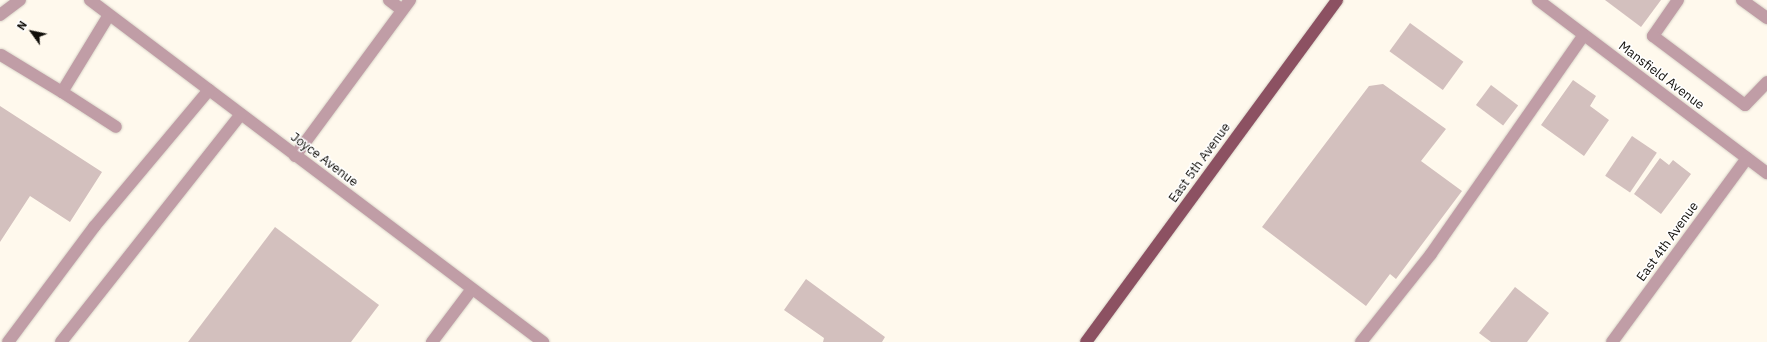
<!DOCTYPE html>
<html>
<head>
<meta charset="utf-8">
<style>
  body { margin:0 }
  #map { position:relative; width:1767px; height:342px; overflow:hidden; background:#fff9ed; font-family:"IBM Plex Sans",sans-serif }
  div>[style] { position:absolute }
  .building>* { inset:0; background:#d3c0be; transform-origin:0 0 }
  .roads { filter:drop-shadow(0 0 1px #d9d4c9) drop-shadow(0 0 1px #d9d4c9) }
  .minor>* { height:12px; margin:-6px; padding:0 6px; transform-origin:6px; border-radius:6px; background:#c09da6 }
  .major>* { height:12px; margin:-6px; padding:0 6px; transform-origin:6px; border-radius:6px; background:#8c5162 }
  span { translate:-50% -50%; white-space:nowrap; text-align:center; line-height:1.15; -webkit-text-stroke:3px #fff; paint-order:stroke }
  .street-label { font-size:13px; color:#110f0a }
  .north { position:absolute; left:12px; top:12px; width:40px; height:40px; -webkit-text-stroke:3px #fff; paint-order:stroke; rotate:303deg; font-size:11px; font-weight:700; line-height:16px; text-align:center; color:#110f0a }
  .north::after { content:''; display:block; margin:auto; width:14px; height:18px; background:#110f0a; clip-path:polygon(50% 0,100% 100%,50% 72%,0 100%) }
</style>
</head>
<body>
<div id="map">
  <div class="building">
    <div style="clip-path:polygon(1605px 0,1661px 0,1641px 27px)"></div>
    <div style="left:1410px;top:23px;width:66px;height:35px;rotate:36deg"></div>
    <div style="clip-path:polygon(1573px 80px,1596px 96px,1590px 106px,1609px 120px,1584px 156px,1541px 125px)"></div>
    <div style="clip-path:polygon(1383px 84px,1446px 129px,1421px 161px,1462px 191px,1396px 279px,1390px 274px,1366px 306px,1262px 227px,1369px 86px)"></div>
    <div style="left:1491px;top:85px;width:34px;height:25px;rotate:37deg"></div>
    <div style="clip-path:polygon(0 106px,102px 172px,70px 222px,30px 196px,0 242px)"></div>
    <div style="left:1632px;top:136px;width:30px;height:48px;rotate:34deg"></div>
    <div style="clip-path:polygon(1660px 158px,1669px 165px,1673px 160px,1691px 174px,1661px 214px,1634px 194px)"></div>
    <div style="clip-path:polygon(275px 227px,379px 305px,351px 342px,188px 342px)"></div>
    <div style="clip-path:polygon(806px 279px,885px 337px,882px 342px,823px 342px,824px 338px,784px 310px)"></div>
    <div style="clip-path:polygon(1515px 287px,1549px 313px,1527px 342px,1491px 342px,1479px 333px)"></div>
  </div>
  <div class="roads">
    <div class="minor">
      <div style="left:90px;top:0;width:568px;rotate:37.05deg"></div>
      <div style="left:389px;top:0;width:16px;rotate:38deg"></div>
      <div style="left:1538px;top:0;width:287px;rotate:37.1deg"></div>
      <div style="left:1678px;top:0;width:44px;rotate:124.8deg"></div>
      <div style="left:1653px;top:36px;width:115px;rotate:36.9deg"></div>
      <div style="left:1745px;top:105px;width:32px;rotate:-46deg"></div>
      <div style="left:1742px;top:0;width:31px;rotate:36deg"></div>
      <div style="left:0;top:15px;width:25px;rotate:-37deg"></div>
      <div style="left:109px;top:15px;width:90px;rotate:121.4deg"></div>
      <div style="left:62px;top:92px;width:64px;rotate:32.9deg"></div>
      <div style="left:1px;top:55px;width:71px;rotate:31.2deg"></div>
      <div style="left:295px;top:156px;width:194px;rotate:-53.6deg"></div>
      <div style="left:8px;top:342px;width:144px;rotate:-53.2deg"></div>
      <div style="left:94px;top:227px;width:179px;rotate:-50deg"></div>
      <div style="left:61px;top:342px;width:290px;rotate:-51.7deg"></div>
      <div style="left:432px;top:342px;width:66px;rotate:-53deg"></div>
      <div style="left:1361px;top:342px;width:112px;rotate:-51.5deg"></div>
      <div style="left:1431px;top:254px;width:267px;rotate:-55.1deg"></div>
      <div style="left:1612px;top:342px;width:228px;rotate:-53.7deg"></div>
    </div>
    <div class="major">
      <div style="left:1086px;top:342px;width:424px;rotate:-53.7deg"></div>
    </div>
  </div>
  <div class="street-label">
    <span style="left:1661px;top:76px;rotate:37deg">Mansfield Avenue</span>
    <span style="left:324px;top:160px;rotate:37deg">Joyce Avenue</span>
    <span style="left:1200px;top:163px;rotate:-54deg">East 5th Avenue</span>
    <span style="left:1668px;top:242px;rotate:-54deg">East 4th Avenue</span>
  </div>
  <div class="north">N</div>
</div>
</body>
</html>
